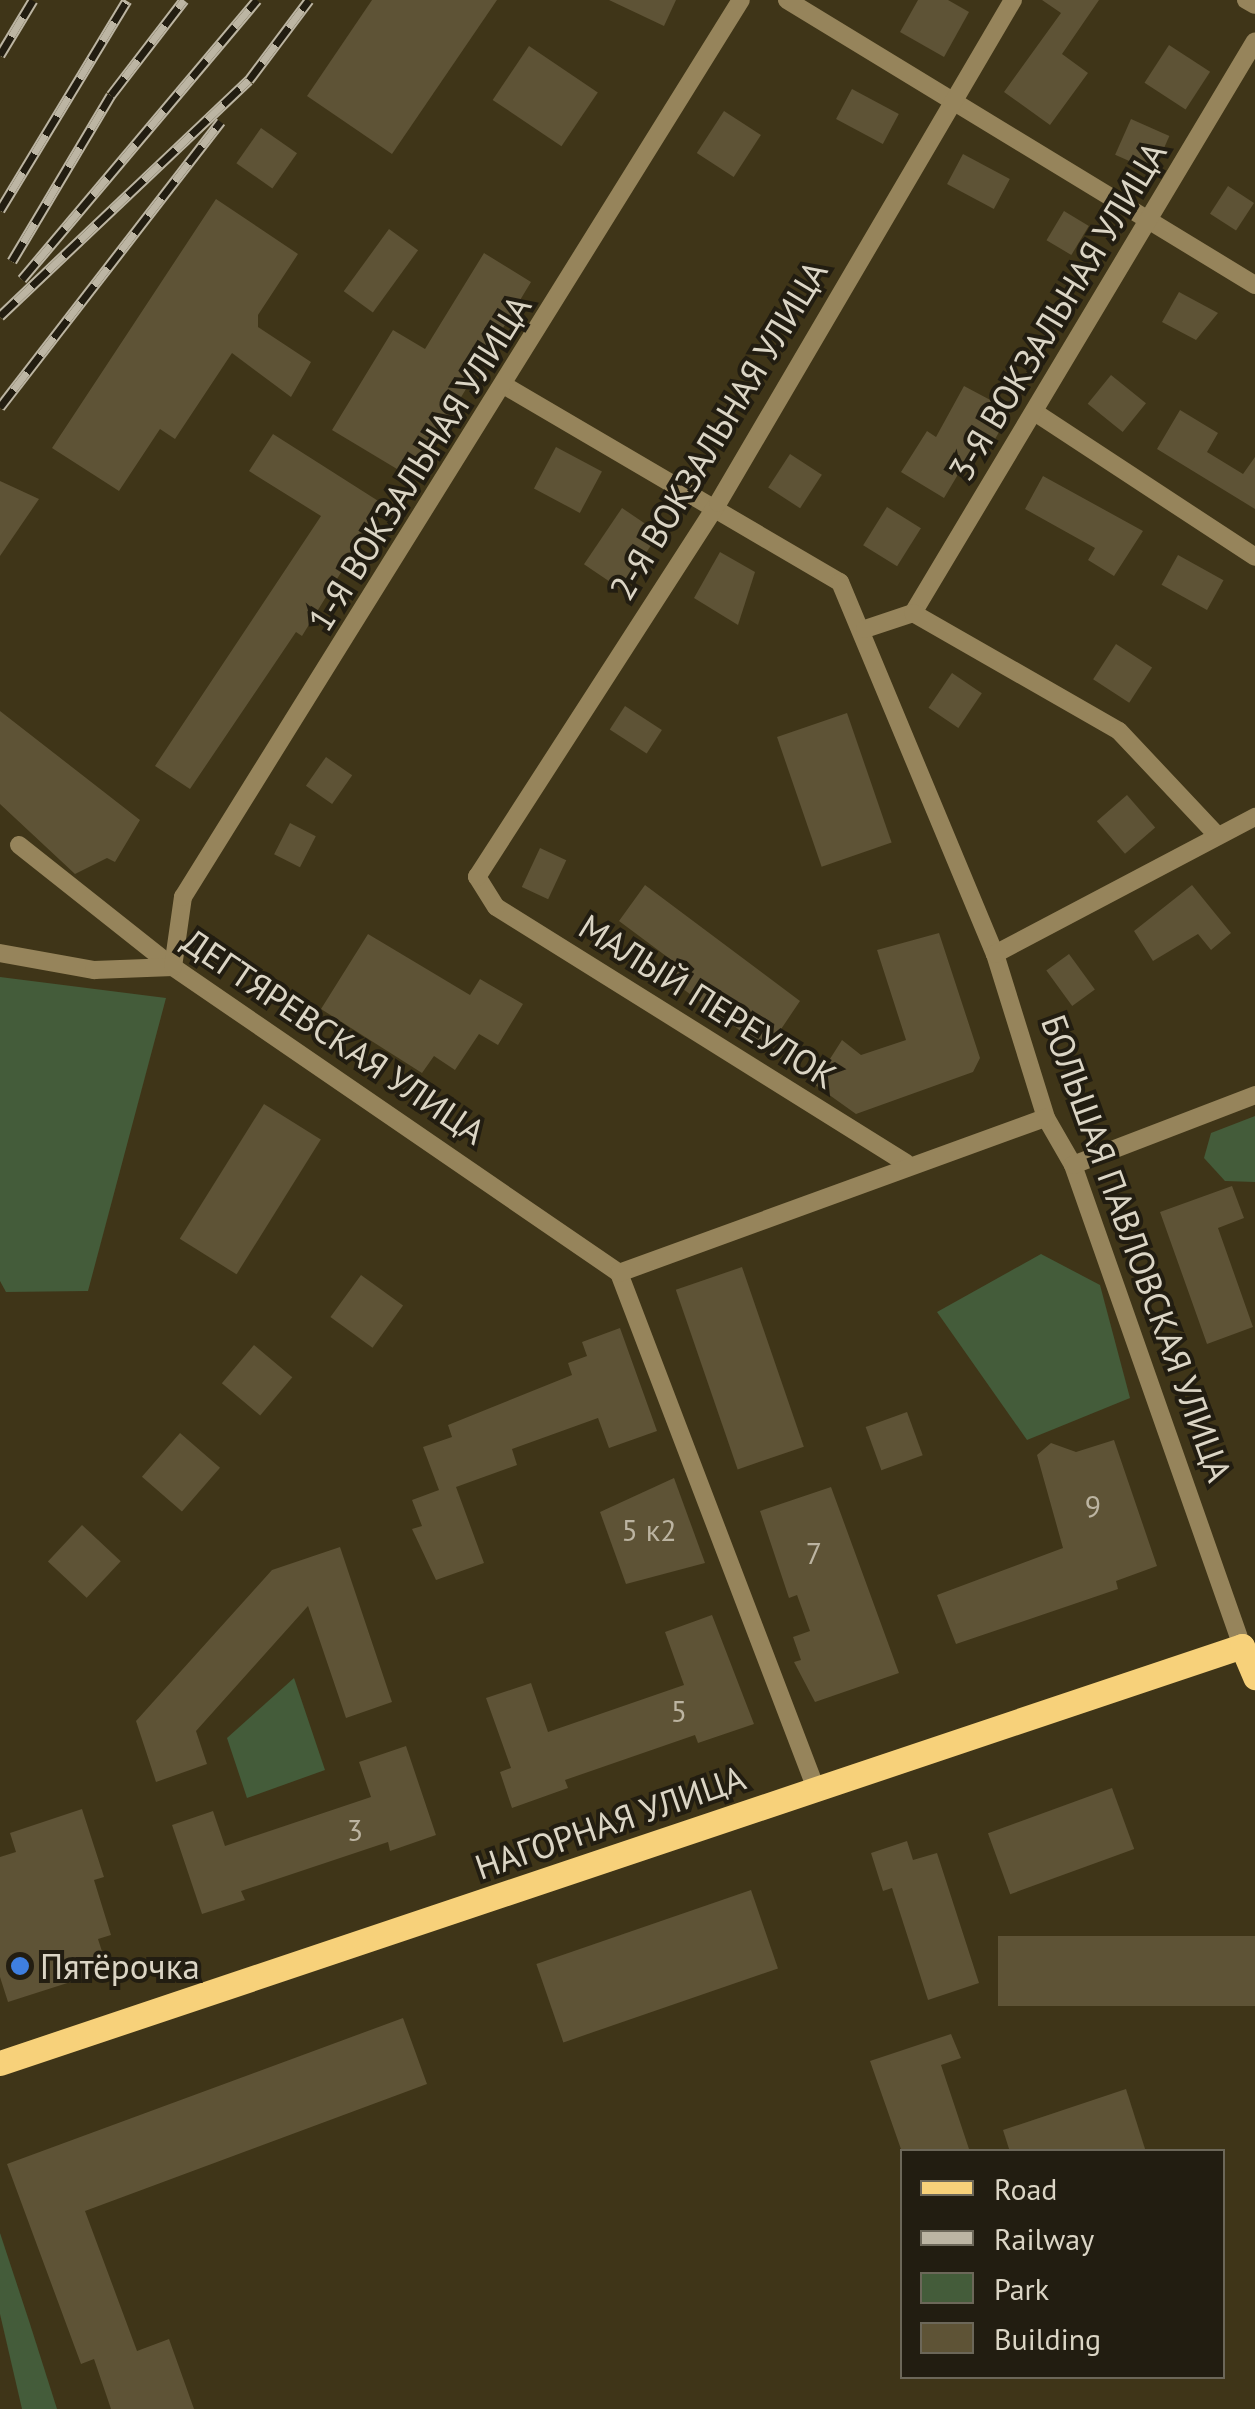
<!DOCTYPE html>
<html>
<head>
<meta charset="utf-8">
<style>
  body { margin:0 }
  #map { position:relative; width:1255px; height:2409px; overflow:hidden; background:#3f3518; font-family:"PT Sans",sans-serif }
  div>[style] { position:absolute }
  .green>* { inset:0; background:#445c3a }
  .building>* { inset:0; background:#5e5336; transform-origin:0 0 }
  .minor>* { height:18px; margin:-9px; padding:0 9px; transform-origin:9px; border-radius:9px; background:#96845b }
  .major>* { height:25px; margin:-12.5px; padding:0 12.5px; transform-origin:12.5px; border-radius:12.5px; background:#f7d17a }
  .rail>* { height:11px; margin-top:-5.5px; transform-origin:0; background:repeating-linear-gradient(90deg,#221d11 0 22px,#bcb5a3 0 44px); box-sizing:border-box; border-block:2px solid #bcb5a3 }
  .dots>* { width:28px; height:28px; translate:-50% -50%; box-sizing:border-box; border:5px solid #221d11; border-radius:50% }
  span { translate:-50% -50%; white-space:nowrap; text-align:center; line-height:1.15; -webkit-text-stroke:8px #221d11; paint-order:stroke }
  .number-label { font-size:30px; color:#bcb4a1 }
  .number-label span { -webkit-text-stroke-width:0 }
  .street-label { font-size:35px; color:#dbd5c5 }
  .poi-label { font-size:35px; color:#dbd5c5 }
  .left { translate:0 -50%; text-align:left }
  .legend { position:absolute; left:900px; top:2149px; width:325px; height:230px; box-sizing:border-box; background:#221d11; border:2px solid #6c6759; margin:0; padding:12px 18px; list-style:none; font-size:30px; color:#dbd5c5 }
  .legend li { display:flex; align-items:center; gap:20px; height:50px }
  .legend b { width:50px; border:2px solid #6c6759 }
</style>
</head>
<body>
<div id="map">
  <div class="green">
    <div style="clip-path:polygon(0 977px,166px 998px,88px 1291px,6px 1292px,0 1281px)"></div>
    <div style="clip-path:polygon(1255px 1116px,1255px 1182px,1225px 1181px,1204px 1158px,1211px 1133px)"></div>
    <div style="clip-path:polygon(1041px 1254px,1100px 1285px,1130px 1398px,1027px 1440px,937px 1312px)"></div>
    <div style="clip-path:polygon(294px 1678px,325px 1770px,247px 1798px,227px 1738px)"></div>
    <div style="clip-path:polygon(0 2233px,30px 2324px,57px 2409px,22px 2409px,0 2314px)"></div>
  </div>
  <div class="building">
    <div style="clip-path:polygon(372px 0,497px 0,392px 154px,307px 96px)"></div>
    <div style="clip-path:polygon(609px 0,676px 0,664px 26px)"></div>
    <div style="clip-path:polygon(918px 0,948px 0,969px 12px,944px 57px,900px 32px)"></div>
    <div style="clip-path:polygon(1042px 0,1099px 0,1062px 54px,1088px 73px,1050px 125px,1004px 92px,1061px 13px)"></div>
    <div style="left:1169px;top:45px;width:49px;height:45px;rotate:33deg"></div>
    <div style="left:529px;top:46px;width:83px;height:65px;rotate:34deg"></div>
    <div style="left:852px;top:89px;width:53px;height:34px;rotate:28deg"></div>
    <div style="left:724px;top:111px;width:44px;height:50px;rotate:33deg"></div>
    <div style="left:1131px;top:119px;width:42px;height:39px;rotate:24deg"></div>
    <div style="left:261px;top:128px;width:44px;height:43px;rotate:35deg"></div>
    <div style="left:963px;top:154px;width:53px;height:34px;rotate:28deg"></div>
    <div style="left:1228px;top:186px;width:31px;height:33px;rotate:33deg"></div>
    <div style="clip-path:polygon(216px 199px,298px 254px,258px 315px,258px 327px,311px 362px,291px 397px,232px 353px,175px 439px,160px 429px,119px 491px,52px 448px)"></div>
    <div style="left:1064px;top:211px;width:29px;height:34px;rotate:31deg"></div>
    <div style="left:389px;top:229px;width:36px;height:77px;rotate:36deg"></div>
    <div style="clip-path:polygon(484px 253px,531px 282px,412px 478px,332px 430px,393px 330px,425px 349px)"></div>
    <div style="clip-path:polygon(1179px 292px,1218px 313px,1196px 340px,1162px 322px)"></div>
    <div style="left:1111px;top:375px;width:45px;height:37px;rotate:39deg"></div>
    <div style="clip-path:polygon(964px 386px,1011px 411px,994px 441px,982px 434px,944px 498px,901px 472px,927px 431px,936px 437px)"></div>
    <div style="clip-path:polygon(1180px 410px,1218px 433px,1207px 452px,1243px 474px,1255px 457px,1255px 509px,1157px 449px)"></div>
    <div style="clip-path:polygon(273px 434px,383px 504px,302px 636px,296px 632px,190px 789px,155px 766px,321px 516px,249px 471px)"></div>
    <div style="left:556px;top:447px;width:52px;height:47px;rotate:28deg"></div>
    <div style="left:790px;top:454px;width:38px;height:40px;rotate:33deg"></div>
    <div style="clip-path:polygon(1043px 476px,1143px 531px,1114px 576px,1088px 560px,1095px 548px,1025px 509px)"></div>
    <div style="clip-path:polygon(0 481px,39px 499px,0 556px)"></div>
    <div style="left:887px;top:507px;width:40px;height:45px;rotate:32deg"></div>
    <div style="left:622px;top:508px;width:45px;height:68px;rotate:34deg"></div>
    <div style="clip-path:polygon(720px 552px,755px 572px,738px 625px,694px 598px)"></div>
    <div style="left:1178px;top:555px;width:52px;height:34px;rotate:29deg"></div>
    <div style="left:1116px;top:644px;width:43px;height:42px;rotate:33deg"></div>
    <div style="left:952px;top:673px;width:36px;height:42px;rotate:34deg"></div>
    <div style="left:625px;top:706px;width:44px;height:28px;rotate:33deg"></div>
    <div style="clip-path:polygon(0 711px,140px 820px,115px 862px,107px 858px,75px 874px,0 804px)"></div>
    <div style="left:847px;top:713px;width:137px;height:74px;rotate:71deg"></div>
    <div style="left:326px;top:757px;width:32px;height:35px;rotate:35deg"></div>
    <div style="left:1127px;top:795px;width:43px;height:40px;rotate:49deg"></div>
    <div style="left:290px;top:823px;width:29px;height:35px;rotate:27deg"></div>
    <div style="left:540px;top:848px;width:29px;height:43px;rotate:25deg"></div>
    <div style="clip-path:polygon(645px 885px,800px 1001px,767px 1050px,661px 973px,670px 959px,619px 921px)"></div>
    <div style="clip-path:polygon(1192px 885px,1231px 933px,1211px 950px,1198px 934px,1153px 961px,1134px 931px)"></div>
    <div style="clip-path:polygon(939px 933px,980px 1058px,973px 1072px,856px 1114px,814px 1084px,842px 1040px,861px 1055px,906px 1040px,877px 950px)"></div>
    <div style="clip-path:polygon(368px 934px,470px 995px,480px 979px,523px 1004px,498px 1045px,479px 1034px,455px 1070px,434px 1056px,422px 1073px,321px 1009px)"></div>
    <div style="left:1069px;top:954px;width:44px;height:28px;rotate:54deg"></div>
    <div style="left:264px;top:1104px;width:67px;height:159px;rotate:32deg"></div>
    <div style="clip-path:polygon(1232px 1186px,1244px 1218px,1218px 1228px,1253px 1327px,1207px 1344px,1160px 1212px)"></div>
    <div style="left:742px;top:1267px;width:190px;height:70px;rotate:71deg"></div>
    <div style="left:361px;top:1275px;width:52px;height:52px;rotate:36deg"></div>
    <div style="clip-path:polygon(620px 1328px,657px 1431px,609px 1448px,598px 1418px,512px 1449px,517px 1465px,456px 1487px,484px 1563px,436px 1580px,412px 1529px,422px 1526px,412px 1500px,439px 1490px,423px 1447px,452px 1437px,448px 1425px,572px 1375px,568px 1363px,587px 1356px,582px 1342px)"></div>
    <div style="left:254px;top:1345px;width:50px;height:50px;rotate:40deg"></div>
    <div style="left:907px;top:1412px;width:46px;height:44px;rotate:70deg"></div>
    <div style="left:180px;top:1433px;width:53px;height:58px;rotate:41deg"></div>
    <div style="clip-path:polygon(1114px 1440px,1157px 1566px,1116px 1581px,1118px 1589px,956px 1644px,937px 1595px,1063px 1548px,1037px 1455px,1051px 1443px,1076px 1452px)"></div>
    <div style="clip-path:polygon(674px 1478px,705px 1563px,626px 1584px,600px 1512px)"></div>
    <div style="clip-path:polygon(831px 1487px,899px 1673px,815px 1702px,794px 1662px,801px 1660px,793px 1637px,810px 1631px,797px 1595px,789px 1598px,760px 1511px)"></div>
    <div style="left:82px;top:1525px;width:53px;height:50px;rotate:43deg"></div>
    <div style="clip-path:polygon(340px 1547px,392px 1702px,346px 1718px,308px 1606px,196px 1731px,207px 1764px,156px 1782px,136px 1721px,272px 1570px)"></div>
    <div style="clip-path:polygon(712px 1615px,754px 1724px,698px 1743px,695px 1735px,565px 1780px,568px 1788px,512px 1808px,500px 1772px,511px 1768px,486px 1698px,531px 1683px,548px 1732px,684px 1685px,665px 1632px)"></div>
    <div style="clip-path:polygon(406px 1746px,436px 1835px,390px 1851px,388px 1842px,241px 1891px,245px 1900px,202px 1914px,172px 1825px,213px 1811px,225px 1846px,371px 1797px,359px 1762px)"></div>
    <div style="left:1112px;top:1788px;width:65px;height:132px;rotate:70deg"></div>
    <div style="clip-path:polygon(82px 1809px,104px 1877px,94px 1880px,111px 1935px,98px 1939px,108px 1970px,8px 2002px,0 1977px,0 1857px,16px 1852px,10px 1833px)"></div>
    <div style="clip-path:polygon(907px 1841px,913px 1860px,937px 1853px,979px 1983px,928px 2000px,892px 1888px,883px 1891px,871px 1853px)"></div>
    <div style="left:751px;top:1890px;width:83px;height:227px;rotate:71deg"></div>
    <div style="left:1255px;top:1936px;width:70px;height:257px;rotate:90deg"></div>
    <div style="clip-path:polygon(403px 2018px,427px 2084px,85px 2211px,137px 2351px,169px 2339px,194px 2409px,111px 2409px,94px 2359px,81px 2364px,7px 2164px)"></div>
    <div style="clip-path:polygon(951px 2034px,961px 2058px,941px 2065px,970px 2152px,902px 2152px,870px 2061px)"></div>
    <div style="clip-path:polygon(1126px 2089px,1146px 2152px,1010px 2152px,1003px 2130px)"></div>
  </div>
  <div class="minor">
    <div style="left:787px;top:0;width:548px;rotate:31.34deg"></div>
    <div style="left:1246px;top:0;width:10px;rotate:29deg"></div>
    <div style="left:507px;top:387px;width:386px;rotate:30.4deg"></div>
    <div style="left:840px;top:582px;width:403px;rotate:67.4deg"></div>
    <div style="left:995px;top:954px;width:172px;rotate:72.7deg"></div>
    <div style="left:1046px;top:1118px;width:54px;rotate:60.1deg"></div>
    <div style="left:1073px;top:1165px;width:510px;rotate:70.64deg"></div>
    <div style="left:1036px;top:413px;width:262px;rotate:33.3deg"></div>
    <div style="left:913px;top:613px;width:666px;rotate:-59.12deg"></div>
    <div style="left:865px;top:629px;width:51px;rotate:-18.4deg"></div>
    <div style="left:913px;top:613px;width:237px;rotate:29.8deg"></div>
    <div style="left:1119px;top:731px;width:144px;rotate:46.7deg"></div>
    <div style="left:19px;top:845px;width:196px;rotate:38.4deg"></div>
    <div style="left:173px;top:967px;width:541px;rotate:34.45deg"></div>
    <div style="left:619px;top:1273px;width:552px;rotate:69.1deg"></div>
    <div style="left:0;top:953px;width:96px;rotate:10.3deg"></div>
    <div style="left:94px;top:970px;width:79px;rotate:-2.2deg"></div>
    <div style="left:173px;top:967px;width:71px;rotate:-81.9deg"></div>
    <div style="left:183px;top:897px;width:1056px;rotate:-58.12deg"></div>
    <div style="left:995px;top:954px;width:294px;rotate:-27.8deg"></div>
    <div style="left:906px;top:1163px;width:483px;rotate:-148deg"></div>
    <div style="left:496px;top:907px;width:36px;rotate:-122deg"></div>
    <div style="left:477px;top:877px;width:445px;rotate:-57.2deg"></div>
    <div style="left:718px;top:503px;width:583px;rotate:-59.61deg"></div>
    <div style="left:1073px;top:1165px;width:195px;rotate:-21deg"></div>
    <div style="left:619px;top:1273px;width:454px;rotate:-20deg"></div>
  </div>
  <div class="major">
    <div style="left:0;top:2063px;width:1310px;rotate:-18.56deg"></div>
    <div style="left:1242px;top:1646px;width:34px;rotate:67deg"></div>
  </div>
  <div class="rail">
    <div style="left:0;top:55px;width:64px;rotate:-59deg"></div>
    <div style="left:0;top:210px;width:245px;rotate:-58.8deg"></div>
    <div style="left:12px;top:261px;width:193px;rotate:-59.2deg"></div>
    <div style="left:111px;top:95px;width:120px;rotate:-52.5deg"></div>
    <div style="left:22px;top:279px;width:365px;rotate:-49.9deg"></div>
    <div style="left:0;top:316px;width:343px;rotate:-43.5deg"></div>
    <div style="left:249px;top:80px;width:100px;rotate:-53.1deg"></div>
    <div style="left:0;top:407px;width:361px;rotate:-52.3deg"></div>
  </div>
  <div class="dots">
    <div style="left:20px;top:1966px;background:#3f7fe0"></div>
  </div>
  <div class="number-label">
    <span style="left:1093px;top:1506px">9</span>
    <span style="left:649px;top:1530px">5 к2</span>
    <span style="left:814px;top:1553px">7</span>
    <span style="left:679px;top:1711px">5</span>
    <span style="left:355px;top:1830px">3</span>
  </div>
  <div class="street-label">
    <span style="left:1057px;top:311px;rotate:-59deg">3-Я ВОКЗАЛЬНАЯ УЛИЦА</span>
    <span style="left:718px;top:430px;rotate:-59deg">2-Я ВОКЗАЛЬНАЯ УЛИЦА</span>
    <span style="left:419px;top:463px;rotate:-58deg">1-Я ВОКЗАЛЬНАЯ УЛИЦА</span>
    <span style="left:708px;top:1001px;rotate:32deg">МАЛЫЙ ПЕРЕУЛОК</span>
    <span style="left:334px;top:1036px;rotate:34deg">ДЕГТЯРЕВСКАЯ УЛИЦА</span>
    <span style="left:1137px;top:1248px;rotate:70deg">БОЛЬШАЯ ПАВЛОВСКАЯ УЛИЦА</span>
    <span style="left:610px;top:1822px;rotate:-19deg">НАГОРНАЯ УЛИЦА</span>
  </div>
  <div class="poi-label">
    <span class="left" style="left:40px;top:1966px">Пятёрочка</span>
  </div>
  <ul class="legend">
  <li><b style="height:12px;background:#f7d17a"></b>Road</li>
  <li><b style="height:12px;background:#bcb5a3"></b>Railway</li>
  <li><b style="height:28px;background:#445c3a"></b>Park</li>
  <li><b style="height:28px;background:#5e5336"></b>Building</li>
  </ul>
</div>
</body>
</html>
